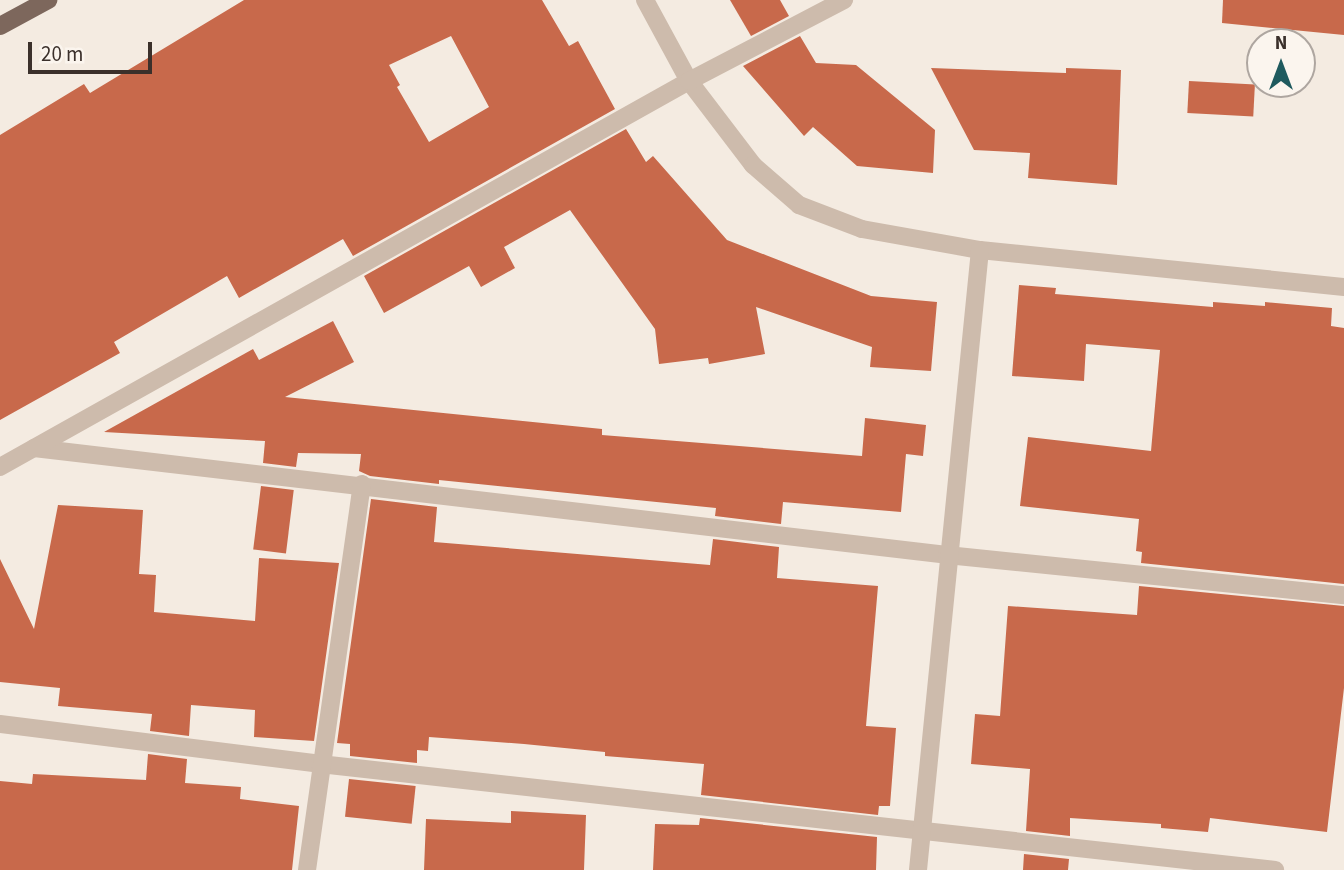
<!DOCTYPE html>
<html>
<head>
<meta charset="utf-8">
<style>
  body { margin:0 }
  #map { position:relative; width:1344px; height:870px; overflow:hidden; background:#f4ebe1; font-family:"Source Sans 3",sans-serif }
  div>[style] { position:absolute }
  .building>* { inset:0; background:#c8694b; transform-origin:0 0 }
  .minor>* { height:18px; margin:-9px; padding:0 9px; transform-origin:9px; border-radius:9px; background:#cdbbac }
  .primary>* { height:18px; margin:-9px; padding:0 9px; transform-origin:9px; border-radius:9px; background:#7d675c }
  span { translate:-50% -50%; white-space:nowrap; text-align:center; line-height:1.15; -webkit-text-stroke:7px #fbf5ee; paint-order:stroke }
  .north { position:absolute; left:1246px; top:28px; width:70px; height:70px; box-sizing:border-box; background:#fbf5ee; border:2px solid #aea6a0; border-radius:50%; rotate:0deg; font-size:19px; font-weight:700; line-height:28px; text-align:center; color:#3b302b }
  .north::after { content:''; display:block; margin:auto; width:24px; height:32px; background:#1f5a5e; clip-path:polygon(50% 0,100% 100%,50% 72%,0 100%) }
  .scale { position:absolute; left:28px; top:42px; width:124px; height:32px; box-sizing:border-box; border:4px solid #3b302b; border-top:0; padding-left:9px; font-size:21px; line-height:24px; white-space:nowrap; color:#3b302b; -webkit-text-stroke:5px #fbf5ee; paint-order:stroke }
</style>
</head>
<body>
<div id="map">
  <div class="building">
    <div style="clip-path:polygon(evenodd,244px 0,542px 0,569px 46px,578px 41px,615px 109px,353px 256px,343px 239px,239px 298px,227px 276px,114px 342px,120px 353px,0 420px,0 135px,84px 84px,90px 93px,244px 0,451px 36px,489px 107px,429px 142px,397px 87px,400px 85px,389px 65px,451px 36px)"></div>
    <div style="clip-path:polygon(730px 0,780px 0,789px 16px,751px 36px)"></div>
    <div style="clip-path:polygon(1223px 0,1344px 0,1344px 35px,1222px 23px)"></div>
    <div style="clip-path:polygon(800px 36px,816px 63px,856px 65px,935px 130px,933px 173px,857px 166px,813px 127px,804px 136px,743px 66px)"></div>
    <div style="clip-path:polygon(931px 68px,1066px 73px,1066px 68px,1121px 70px,1117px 185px,1028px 178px,1030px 153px,974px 150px)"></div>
    <div style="left:1189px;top:81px;width:66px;height:32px;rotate:3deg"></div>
    <div style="clip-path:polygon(626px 129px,646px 162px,653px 156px,727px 240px,871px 296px,937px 302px,931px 371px,870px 367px,872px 347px,756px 307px,765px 354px,709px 364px,708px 358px,659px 364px,655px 329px,570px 210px,504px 247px,515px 268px,481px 287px,469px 266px,384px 313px,364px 276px)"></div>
    <div style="clip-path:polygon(1019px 285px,1056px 288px,1055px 294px,1213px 307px,1213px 302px,1265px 306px,1265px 302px,1332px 308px,1331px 326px,1344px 328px,1344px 584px,1141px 563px,1142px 552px,1136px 551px,1139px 519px,1020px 506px,1028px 437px,1151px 451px,1160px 350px,1086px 344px,1084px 381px,1012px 376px)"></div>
    <div style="clip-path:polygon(333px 321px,354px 362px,285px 397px,602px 429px,602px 435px,862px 456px,865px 418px,926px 425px,923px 456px,906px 454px,901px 512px,783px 502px,781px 524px,715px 516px,716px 508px,439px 480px,439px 484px,370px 476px,359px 471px,361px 454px,298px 453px,296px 467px,263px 463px,265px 441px,104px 432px,253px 349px,259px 360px)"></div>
    <div style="left:261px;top:486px;width:33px;height:64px;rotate:7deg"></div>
    <div style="clip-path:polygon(371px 499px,437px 507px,434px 542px,710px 565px,713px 539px,779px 547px,777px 578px,878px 586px,866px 726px,896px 728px,890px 806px,879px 806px,878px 815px,701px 795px,704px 764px,605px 756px,605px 752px,524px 744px,429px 737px,428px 751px,417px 750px,417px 763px,350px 756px,350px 744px,337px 743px)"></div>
    <div style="clip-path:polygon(58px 505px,143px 510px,139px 574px,156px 575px,154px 612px,255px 621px,259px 558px,339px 563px,314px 741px,254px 737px,255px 710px,191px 705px,189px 736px,150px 731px,152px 714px,58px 706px,60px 688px,0 682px,0 559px,34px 629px)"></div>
    <div style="clip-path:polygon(1139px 586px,1344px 606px,1344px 688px,1327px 832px,1210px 818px,1208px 832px,1161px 828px,1161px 824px,1070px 818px,1070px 836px,1026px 831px,1030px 769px,971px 764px,975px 714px,1000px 716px,1008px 606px,1137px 615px)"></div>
    <div style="clip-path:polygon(148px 754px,187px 759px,185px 783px,241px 787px,240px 799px,299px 806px,292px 870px,0 870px,0 781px,32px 784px,33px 774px,146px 780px)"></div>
    <div style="left:349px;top:779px;width:67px;height:38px;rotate:6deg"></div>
    <div style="clip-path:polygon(511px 811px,586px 815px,584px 870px,424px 870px,426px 819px,511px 823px)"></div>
    <div style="clip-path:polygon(700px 818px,877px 837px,876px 870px,653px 870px,655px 824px,699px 825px)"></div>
    <div style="clip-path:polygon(1024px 854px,1069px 859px,1068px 870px,1023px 870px)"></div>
  </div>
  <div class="minor">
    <div style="left:645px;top:0;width:92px;rotate:61.5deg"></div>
    <div style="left:689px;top:81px;width:106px;rotate:52.7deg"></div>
    <div style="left:753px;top:165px;width:61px;rotate:41deg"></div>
    <div style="left:799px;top:205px;width:67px;rotate:20.9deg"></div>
    <div style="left:862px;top:229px;width:120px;rotate:10.1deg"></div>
    <div style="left:980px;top:250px;width:366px;rotate:5.8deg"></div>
    <div style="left:34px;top:448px;width:919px;rotate:6.68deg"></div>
    <div style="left:947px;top:555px;width:399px;rotate:5.8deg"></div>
    <div style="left:0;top:467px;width:790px;rotate:-29.26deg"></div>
    <div style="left:689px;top:81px;width:175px;rotate:-27.6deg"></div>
    <div style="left:0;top:724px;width:322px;rotate:7.1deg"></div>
    <div style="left:320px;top:764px;width:961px;rotate:6.33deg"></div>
    <div style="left:307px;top:870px;width:390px;rotate:-81.9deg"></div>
    <div style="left:918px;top:870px;width:623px;rotate:-84.29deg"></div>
  </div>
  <div class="primary">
    <div style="left:0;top:26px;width:55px;rotate:-28.4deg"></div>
  </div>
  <div class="north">N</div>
  <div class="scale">20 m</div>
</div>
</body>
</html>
